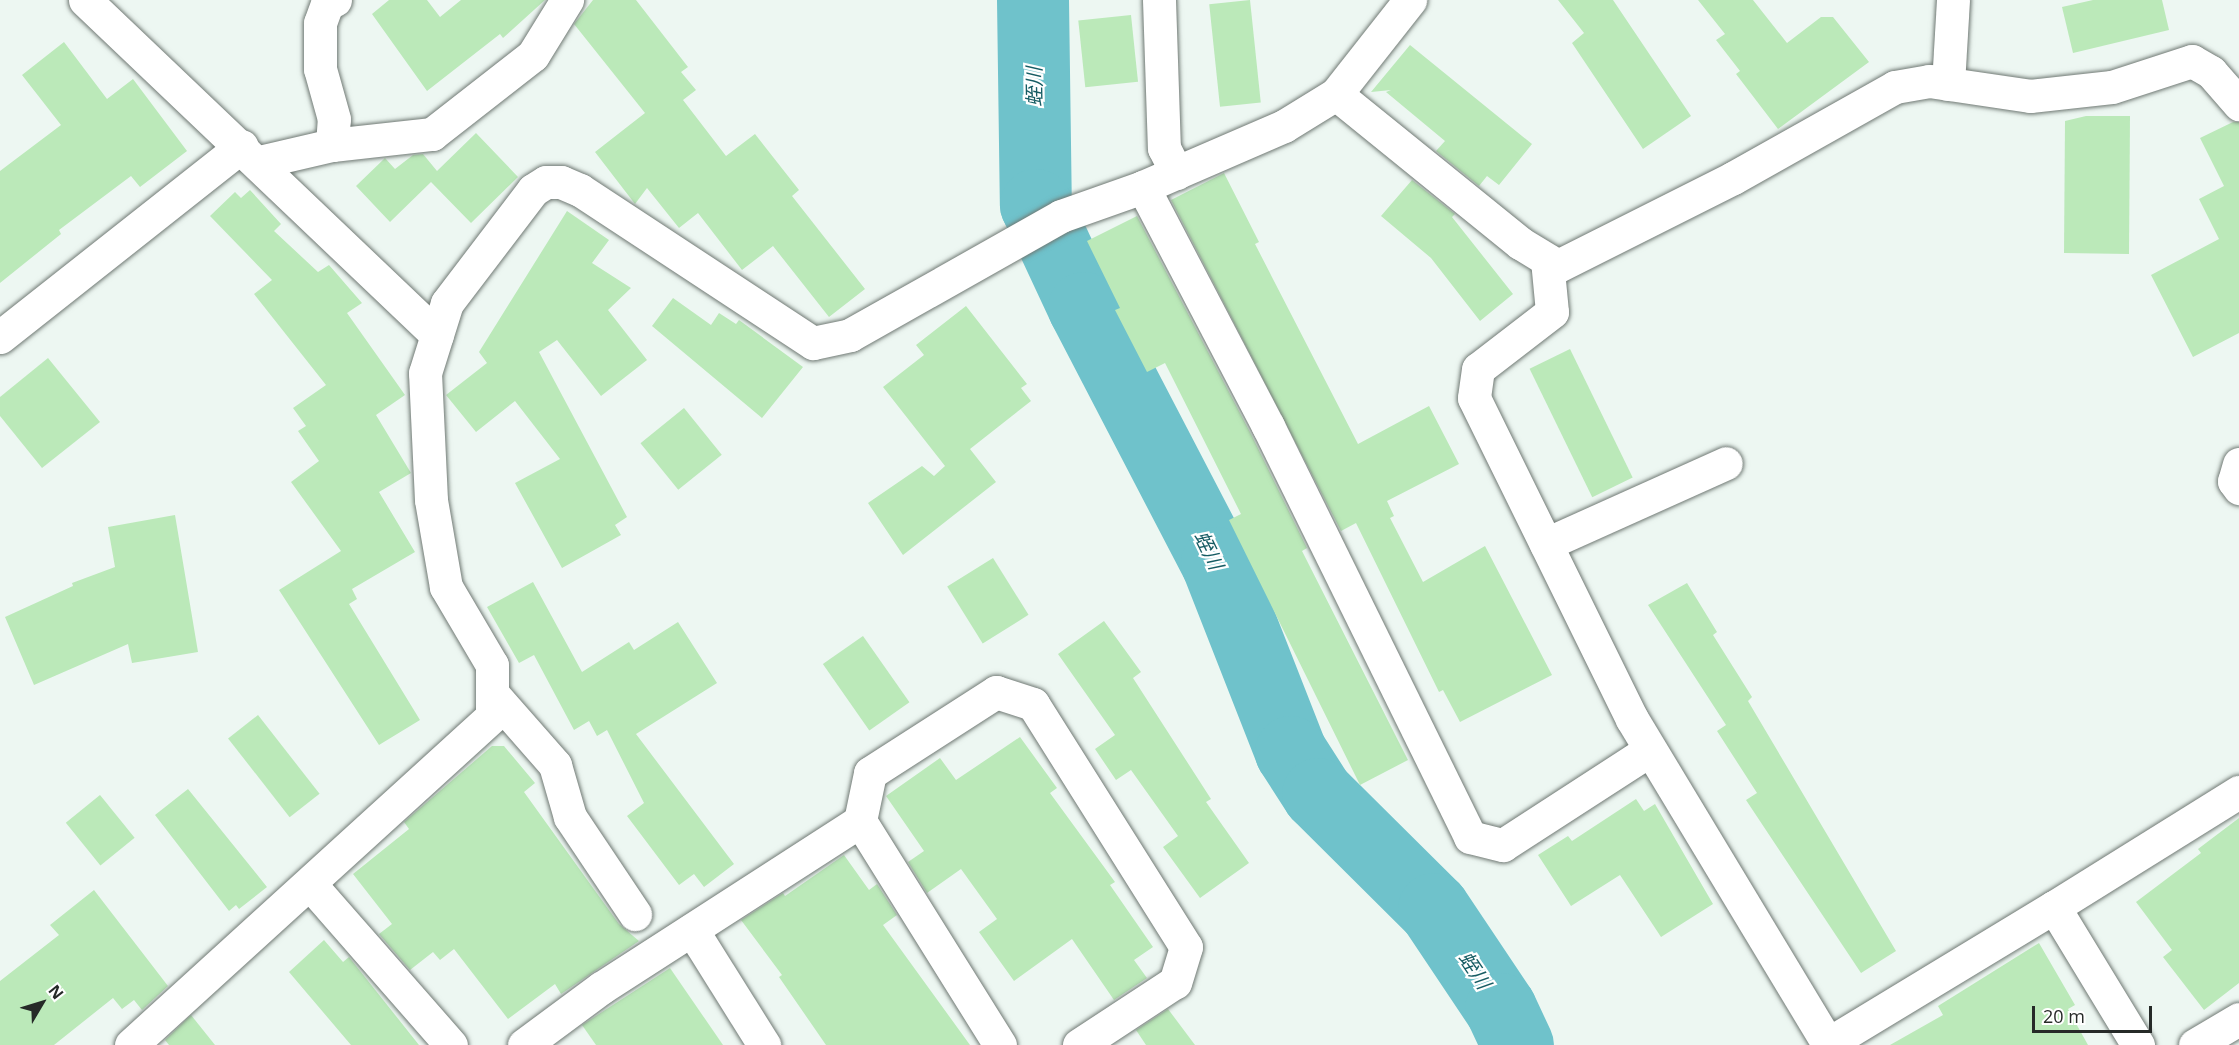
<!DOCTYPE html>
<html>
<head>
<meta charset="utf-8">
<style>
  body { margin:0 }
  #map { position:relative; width:2239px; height:1045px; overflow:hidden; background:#edf7f2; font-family:"Open Sans","Noto Sans JP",sans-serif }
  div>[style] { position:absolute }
  .river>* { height:72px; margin:-36px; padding:0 36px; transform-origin:36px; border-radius:36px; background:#6fc2cb }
  .building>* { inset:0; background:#bbe9b9; transform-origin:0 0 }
  .roads { filter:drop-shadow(0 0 2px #707974) drop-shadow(0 0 2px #707974) }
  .minor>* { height:33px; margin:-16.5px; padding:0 16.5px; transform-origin:16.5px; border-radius:16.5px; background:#fff }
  span { translate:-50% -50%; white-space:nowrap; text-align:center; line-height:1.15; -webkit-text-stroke:4.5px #fff; paint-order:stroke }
  .water-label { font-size:20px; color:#165c63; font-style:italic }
  .north { position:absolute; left:12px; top:973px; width:60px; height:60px; -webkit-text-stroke:4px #fff; paint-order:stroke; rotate:52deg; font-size:16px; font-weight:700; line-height:24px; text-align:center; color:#262a28 }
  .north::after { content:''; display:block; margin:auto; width:21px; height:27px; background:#262a28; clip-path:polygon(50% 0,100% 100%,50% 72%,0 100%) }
  .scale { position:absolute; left:2032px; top:1006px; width:120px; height:27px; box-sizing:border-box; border:3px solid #262a28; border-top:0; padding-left:8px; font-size:18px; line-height:21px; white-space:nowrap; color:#262a28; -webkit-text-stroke:4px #fff; paint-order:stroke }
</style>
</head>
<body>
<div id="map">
  <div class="river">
    <div style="left:1033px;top:0;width:205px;rotate:89.2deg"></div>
    <div style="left:1036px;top:205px;width:114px;rotate:65deg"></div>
    <div style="left:1084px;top:308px;width:288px;rotate:62.5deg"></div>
    <div style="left:1217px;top:563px;width:203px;rotate:68.6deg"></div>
    <div style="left:1291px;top:752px;width:50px;rotate:57.3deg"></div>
    <div style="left:1318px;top:794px;width:163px;rotate:44.8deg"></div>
    <div style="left:1434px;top:909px;width:120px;rotate:56.2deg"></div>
    <div style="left:1501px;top:1009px;width:40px;rotate:65deg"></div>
  </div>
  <div class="building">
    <div style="clip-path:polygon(389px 0,427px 0,440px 17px,461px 0,545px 0,503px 38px,500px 34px,427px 91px,372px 14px)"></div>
    <div style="clip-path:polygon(593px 0,636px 0,688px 67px,681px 72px,696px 90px,683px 100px,726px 156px,755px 134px,799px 190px,792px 196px,865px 289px,829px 317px,773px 246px,742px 270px,698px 213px,679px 228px,647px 188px,635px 204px,595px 152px,645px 113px,574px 24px)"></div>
    <div style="left:1250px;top:0;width:103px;height:41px;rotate:84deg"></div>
    <div style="clip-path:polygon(1558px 0,1613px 0,1691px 116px,1643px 149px,1572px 43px,1584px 33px)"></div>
    <div style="clip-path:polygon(1698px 0,1753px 0,1787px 43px,1821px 17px,1833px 17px,1869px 62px,1778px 129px,1736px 74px,1740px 71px,1716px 40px,1725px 34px)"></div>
    <div style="clip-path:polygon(2093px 0,2162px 0,2169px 30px,2073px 53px,2062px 7px)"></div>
    <div style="left:1131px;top:15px;width:67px;height:53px;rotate:84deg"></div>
    <div style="clip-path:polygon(64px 42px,107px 99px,133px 79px,187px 151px,140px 187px,131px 176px,59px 230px,61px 234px,0 283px,0 171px,61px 125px,22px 75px)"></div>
    <div style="clip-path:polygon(1410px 45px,1532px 144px,1499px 185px,1487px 176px,1479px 186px,1436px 151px,1445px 141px,1386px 92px,1391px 90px,1371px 92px)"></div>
    <div style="clip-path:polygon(2086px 116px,2130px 116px,2129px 254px,2064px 253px,2065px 121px)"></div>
    <div style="clip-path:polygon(2233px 122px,2239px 122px,2239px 333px,2193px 357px,2151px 275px,2219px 239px,2199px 199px,2224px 186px,2200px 138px)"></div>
    <div style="clip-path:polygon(476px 133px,518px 177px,471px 223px,431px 182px,390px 222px,356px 186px,385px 158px,395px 169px,413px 155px,423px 154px,437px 171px)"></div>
    <div style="clip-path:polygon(1224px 173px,1259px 242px,1255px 244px,1358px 444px,1429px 406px,1459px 464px,1387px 501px,1394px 516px,1390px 518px,1423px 582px,1485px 546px,1552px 675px,1460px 722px,1443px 690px,1439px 692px,1356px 523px,1341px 531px,1171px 200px)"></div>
    <div style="clip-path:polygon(1412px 180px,1455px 214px,1452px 217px,1513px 294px,1480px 321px,1431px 258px,1381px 216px)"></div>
    <div style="clip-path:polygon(250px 190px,281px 224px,274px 231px,318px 272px,329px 265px,362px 303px,347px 313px,405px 395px,376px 415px,411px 473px,379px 492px,415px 552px,352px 589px,357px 599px,349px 604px,420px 720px,379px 745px,279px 590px,341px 551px,291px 482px,319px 461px,298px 431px,306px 426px,293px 408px,326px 385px,254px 294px,272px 280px,210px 216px,235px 192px,241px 198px)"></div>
    <div style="clip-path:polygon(567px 211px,609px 240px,592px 263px,631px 288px,608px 310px,647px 360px,601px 396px,557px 340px,539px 352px,627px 517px,615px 525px,621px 535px,562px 568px,515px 483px,560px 459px,515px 401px,476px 432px,446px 395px,487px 363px,479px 352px)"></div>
    <div style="clip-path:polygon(1137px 216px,1251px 434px,1307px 548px,1302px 551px,1408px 760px,1360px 785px,1229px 520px,1241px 514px,1165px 363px,1147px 372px,1115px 310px,1120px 308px,1087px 241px)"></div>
    <div style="clip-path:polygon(673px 298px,711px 325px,719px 313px,736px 324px,739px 320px,803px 367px,762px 418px,652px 326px)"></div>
    <div style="clip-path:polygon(966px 306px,1027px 384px,1021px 388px,1031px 401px,970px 449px,996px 482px,903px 555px,868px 503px,922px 466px,934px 476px,945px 466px,883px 387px,924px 355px,916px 345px)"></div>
    <div style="left:1570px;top:349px;width:143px;height:45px;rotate:64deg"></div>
    <div style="clip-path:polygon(48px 358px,100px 422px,42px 468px,0 416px,0 397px)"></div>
    <div style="left:684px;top:408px;width:60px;height:56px;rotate:51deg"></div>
    <div style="clip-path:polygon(175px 515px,198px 652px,132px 663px,128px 644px,34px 685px,5px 617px,73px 586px,72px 583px,115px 567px,108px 527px)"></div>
    <div style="left:993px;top:558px;width:67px;height:54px;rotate:58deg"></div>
    <div style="clip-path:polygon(533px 582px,582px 672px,629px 642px,634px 650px,678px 622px,717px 683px,636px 734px,734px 864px,704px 887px,694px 874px,679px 885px,627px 816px,644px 803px,607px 730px,597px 736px,589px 721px,574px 730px,534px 655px,519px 663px,487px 607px)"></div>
    <div style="clip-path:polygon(1687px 583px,1717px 632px,1713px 635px,1752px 697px,1748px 701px,1896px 951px,1861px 973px,1746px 800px,1757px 793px,1717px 731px,1726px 725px,1648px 605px)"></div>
    <div style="clip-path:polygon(1104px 621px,1141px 672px,1133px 678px,1211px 799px,1206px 802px,1249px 863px,1200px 898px,1163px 847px,1178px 836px,1131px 770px,1116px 780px,1095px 749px,1115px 735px,1058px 654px)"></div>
    <div style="left:863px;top:636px;width:81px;height:49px;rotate:55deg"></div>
    <div style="left:258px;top:715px;width:100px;height:38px;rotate:52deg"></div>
    <div style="clip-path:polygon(1020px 737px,1057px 788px,1050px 793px,1115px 882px,1110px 885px,1153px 947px,1134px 960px,1147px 978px,1114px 1000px,1072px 939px,1014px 981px,979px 932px,997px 919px,961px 869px,927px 893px,908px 862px,924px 851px,886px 796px,940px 758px,956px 780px)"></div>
    <div style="clip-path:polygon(492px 746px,504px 746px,535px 783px,524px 792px,619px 924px,639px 941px,561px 994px,555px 984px,508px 1019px,454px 949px,440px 960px,433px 952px,410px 970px,379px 934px,392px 924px,353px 874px,409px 829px,404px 822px)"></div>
    <div style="clip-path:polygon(188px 789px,267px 887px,239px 909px,236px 905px,229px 911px,155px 815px)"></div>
    <div style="left:100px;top:795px;width:55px;height:44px;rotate:51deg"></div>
    <div style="clip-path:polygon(1636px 799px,1644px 811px,1655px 804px,1713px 904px,1661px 937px,1620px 875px,1571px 906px,1538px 855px,1568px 836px,1572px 841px)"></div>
    <div style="clip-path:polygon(2239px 818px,2239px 983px,2204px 1010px,2163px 957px,2172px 950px,2136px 902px,2201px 853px,2198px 849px)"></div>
    <div style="clip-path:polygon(844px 855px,869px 890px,877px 884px,897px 915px,883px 925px,970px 1045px,826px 1045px,779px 977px,782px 975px,741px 920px,783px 893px,785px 896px)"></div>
    <div style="clip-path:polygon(94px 890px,168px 986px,142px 1010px,134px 1000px,122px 1009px,113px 998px,54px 1045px,0 1045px,0 981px,59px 935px,50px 925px)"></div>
    <div style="clip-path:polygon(324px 940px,343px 962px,349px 957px,419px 1045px,351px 1045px,289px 972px)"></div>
    <div style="clip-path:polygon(2039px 943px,2075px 1005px,2068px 1009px,2088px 1045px,1890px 1045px,1943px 1015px,1938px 1006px)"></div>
    <div style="clip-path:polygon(670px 968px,723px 1045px,596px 1045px,582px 1025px)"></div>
    <div style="clip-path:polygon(1168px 1009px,1195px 1045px,1146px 1045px,1136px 1030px)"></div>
    <div style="clip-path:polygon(191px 1015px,215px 1045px,169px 1045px,165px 1040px)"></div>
  </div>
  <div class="roads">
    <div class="minor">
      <div style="left:85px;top:0;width:486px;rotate:43.6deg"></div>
      <div style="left:1159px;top:0;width:148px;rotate:88.1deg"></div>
      <div style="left:1164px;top:148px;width:28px;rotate:63deg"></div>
      <div style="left:1948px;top:84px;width:84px;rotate:-86.6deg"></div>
      <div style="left:1336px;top:94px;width:237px;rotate:39deg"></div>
      <div style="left:1520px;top:243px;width:44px;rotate:31.2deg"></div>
      <div style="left:1558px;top:266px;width:196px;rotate:-26.7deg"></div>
      <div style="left:1733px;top:178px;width:186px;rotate:-29.3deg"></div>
      <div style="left:1895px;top:87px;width:35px;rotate:-10deg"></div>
      <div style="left:1929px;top:81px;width:102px;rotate:8.4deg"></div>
      <div style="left:2030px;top:96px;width:82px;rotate:-6.3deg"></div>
      <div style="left:2112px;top:87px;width:84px;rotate:-18deg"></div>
      <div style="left:2192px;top:61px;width:22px;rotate:30deg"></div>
      <div style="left:2211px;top:72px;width:43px;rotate:48.8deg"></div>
      <div style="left:332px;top:145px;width:26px;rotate:-86deg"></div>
      <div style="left:334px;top:119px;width:52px;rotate:-105.6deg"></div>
      <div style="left:320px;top:69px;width:46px;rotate:-90deg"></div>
      <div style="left:320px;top:23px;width:20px;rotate:-70deg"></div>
      <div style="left:327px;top:4px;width:9px;rotate:-27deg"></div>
      <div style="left:259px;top:162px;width:75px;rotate:-13.1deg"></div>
      <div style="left:332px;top:145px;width:101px;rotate:-6.3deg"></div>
      <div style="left:432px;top:134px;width:128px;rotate:-38deg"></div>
      <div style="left:533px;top:55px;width:65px;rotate:-58.3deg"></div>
      <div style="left:1143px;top:187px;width:270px;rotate:62.4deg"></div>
      <div style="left:1268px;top:426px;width:458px;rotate:63.8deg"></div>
      <div style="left:1470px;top:837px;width:34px;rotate:14deg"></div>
      <div style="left:1503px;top:845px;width:175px;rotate:-32.9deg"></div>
      <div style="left:1547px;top:260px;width:52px;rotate:84.5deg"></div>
      <div style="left:1552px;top:312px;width:93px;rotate:142.4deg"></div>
      <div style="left:1478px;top:369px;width:29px;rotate:98deg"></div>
      <div style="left:1474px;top:398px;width:358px;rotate:63.8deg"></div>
      <div style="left:1632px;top:719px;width:380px;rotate:58.9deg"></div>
      <div style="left:0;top:337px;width:308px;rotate:-38.3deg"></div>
      <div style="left:2239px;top:464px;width:18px;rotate:106deg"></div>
      <div style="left:2234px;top:481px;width:9px;rotate:54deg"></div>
      <div style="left:1546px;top:544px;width:197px;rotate:-24.2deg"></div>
      <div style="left:492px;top:693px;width:96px;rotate:48.8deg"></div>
      <div style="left:555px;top:765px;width:54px;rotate:73.9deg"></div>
      <div style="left:570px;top:817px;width:117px;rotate:56.2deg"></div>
      <div style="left:310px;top:884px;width:214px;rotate:48.8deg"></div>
      <div style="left:2054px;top:907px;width:218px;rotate:-31.9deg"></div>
      <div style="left:692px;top:930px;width:136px;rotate:57.9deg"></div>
      <div style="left:131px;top:1045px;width:488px;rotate:-42.3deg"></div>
      <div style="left:492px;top:716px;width:51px;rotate:-90deg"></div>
      <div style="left:492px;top:665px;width:91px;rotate:-120.5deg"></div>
      <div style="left:446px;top:587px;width:88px;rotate:-99.8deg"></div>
      <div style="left:431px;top:500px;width:127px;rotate:-92.7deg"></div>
      <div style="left:425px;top:373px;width:73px;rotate:-72.6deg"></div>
      <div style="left:447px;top:303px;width:142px;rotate:-52.7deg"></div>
      <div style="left:533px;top:190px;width:15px;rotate:-32deg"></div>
      <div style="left:546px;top:182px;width:15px"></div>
      <div style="left:561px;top:182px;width:21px;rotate:23deg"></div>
      <div style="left:580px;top:190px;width:279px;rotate:33.3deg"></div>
      <div style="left:813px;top:343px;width:38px;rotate:-12deg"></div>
      <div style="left:850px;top:335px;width:242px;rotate:-29.4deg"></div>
      <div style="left:1061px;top:216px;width:87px;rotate:-19.5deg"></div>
      <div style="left:1143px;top:187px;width:154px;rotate:-23.4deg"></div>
      <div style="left:1284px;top:126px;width:61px;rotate:-31.6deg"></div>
      <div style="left:1336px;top:94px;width:120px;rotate:-51.8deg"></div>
      <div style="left:524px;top:1045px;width:96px;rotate:-36.5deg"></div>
      <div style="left:601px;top:988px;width:308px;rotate:-32.8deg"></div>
      <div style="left:1000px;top:1045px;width:264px;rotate:-122deg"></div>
      <div style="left:860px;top:821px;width:49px;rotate:-78.2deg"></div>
      <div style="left:870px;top:773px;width:150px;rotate:-32.7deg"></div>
      <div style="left:996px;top:692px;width:39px;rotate:18deg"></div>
      <div style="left:1033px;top:704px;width:287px;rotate:57.8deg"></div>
      <div style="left:1186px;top:947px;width:37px;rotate:107deg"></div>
      <div style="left:1175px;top:982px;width:115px;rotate:146.7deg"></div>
      <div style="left:1826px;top:1045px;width:267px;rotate:-31.2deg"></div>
      <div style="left:2054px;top:907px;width:162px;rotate:58.7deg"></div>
      <div style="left:2195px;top:1045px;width:51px;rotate:-30.6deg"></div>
    </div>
  </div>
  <div class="water-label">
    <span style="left:1034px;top:87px;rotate:-91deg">蛭川</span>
    <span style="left:1209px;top:550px;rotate:64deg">蛭川</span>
    <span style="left:1475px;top:970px;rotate:56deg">蛭川</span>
  </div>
  <div class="north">N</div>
  <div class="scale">20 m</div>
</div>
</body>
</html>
